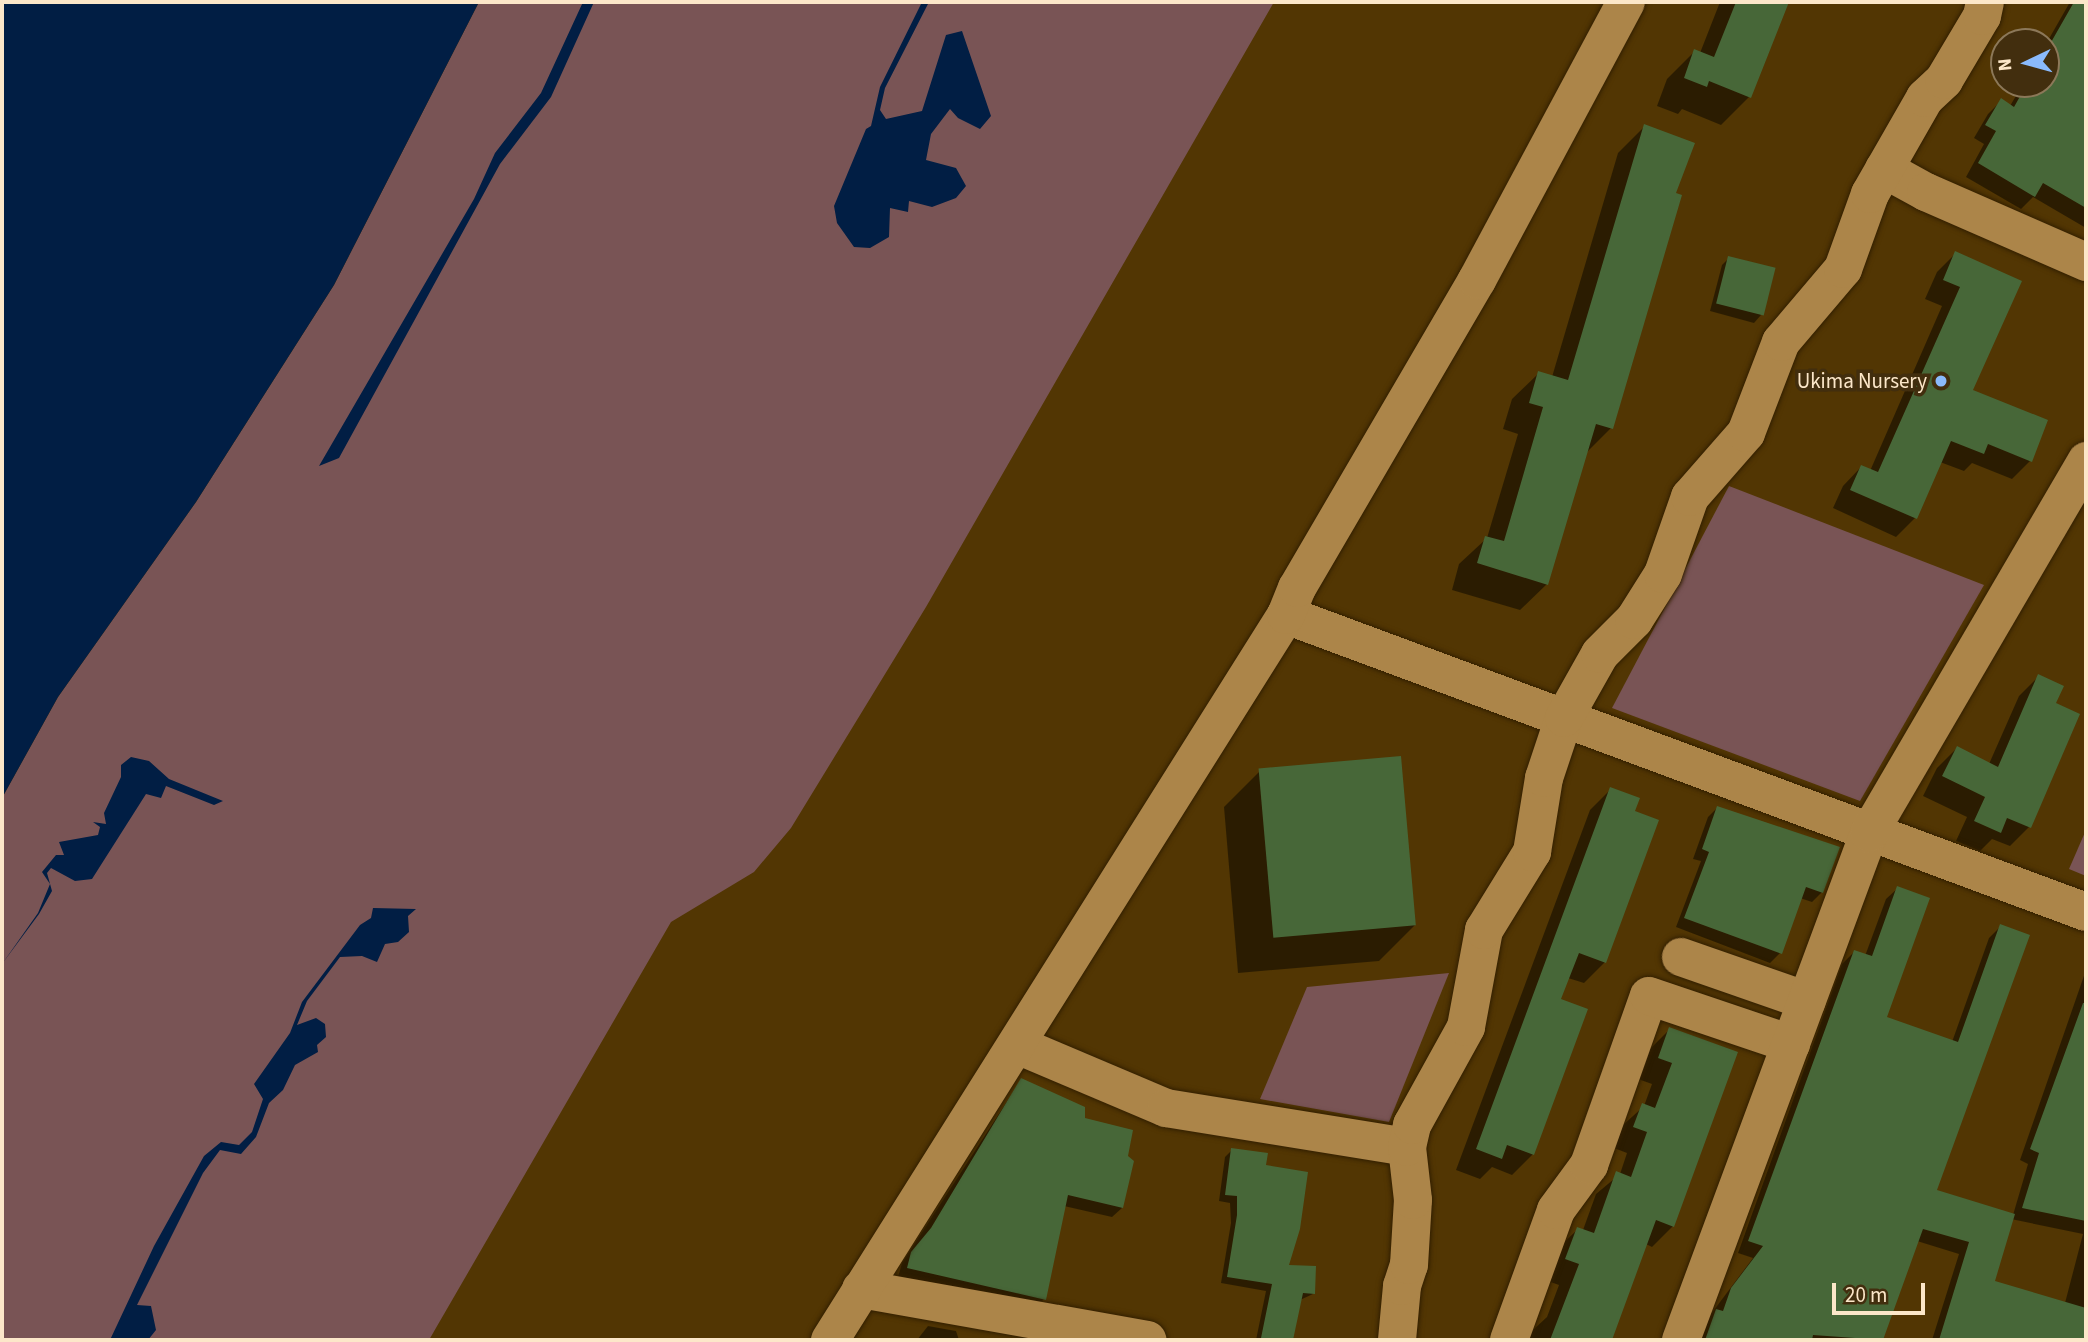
<!DOCTYPE html>
<html>
<head>
<meta charset="utf-8">
<style>
  body { margin:0 }
  #map { position:relative; width:2088px; height:1342px; overflow:hidden; background:#523603; font-family:"Source Sans 3",sans-serif }
  div>[style] { position:absolute }
  .green>* { inset:0; background:#795455 }
  .water>* { inset:0; background:#011e44 }
  .shadow>* { inset:0; background:#0007 }
  .building>* { inset:0; background:#476738; transform-origin:0 0 }
  .roads { filter:drop-shadow(0 0 2px #321f00) drop-shadow(0 0 2px #321f00) }
  .minor>* { height:38px; margin:-19px; padding:0 19px; transform-origin:19px; border-radius:19px; background:#ac8549 }
  .dots>* { width:19px; height:19px; translate:-50% -50%; box-sizing:border-box; border:4px solid #422e0e; border-radius:50% }
  span { translate:-50% -50%; white-space:nowrap; text-align:center; line-height:1.15; -webkit-text-stroke:7px #422e0e; paint-order:stroke }
  .poi-label { font-size:21px; color:#fce7c9 }
  .right { translate:-100% -50%; text-align:right }
  .frame { position:absolute; inset:0; border:4px solid #fce7c9; pointer-events:none }
  .north { position:absolute; left:1990px; top:28px; width:70px; height:70px; box-sizing:border-box; background:#422e0e; border:2px solid #8c7859; border-radius:50%; rotate:265deg; font-size:19px; font-weight:700; line-height:28px; text-align:center; color:#fce7c9 }
  .north::after { content:''; display:block; margin:auto; width:24px; height:32px; background:#8abafc; clip-path:polygon(50% 0,100% 100%,50% 72%,0 100%) }
  .scale { position:absolute; left:1832px; top:1283px; width:93px; height:32px; box-sizing:border-box; border:4px solid #fce7c9; border-top:0; padding-left:9px; font-size:21px; line-height:24px; white-space:nowrap; color:#fce7c9; -webkit-text-stroke:5px #422e0e; paint-order:stroke }
</style>
</head>
<body>
<div id="map">
  <div class="green">
    <div style="clip-path:polygon(479px 2px,1274px 2px,926px 607px,791px 828px,754px 872px,671px 922px,429px 1340px,2px 1340px,2px 798px,58px 697px,196px 502px,334px 285px)"></div>
    <div style="clip-path:polygon(1729px 486px,1984px 585px,1860px 801px,1612px 708px)"></div>
    <div style="clip-path:polygon(2086px 830px,2086px 876px,2069px 869px)"></div>
    <div style="clip-path:polygon(1449px 973px,1389px 1122px,1260px 1099px,1307px 987px)"></div>
  </div>
  <div class="water">
    <div style="clip-path:polygon(2px 2px,479px 2px,334px 285px,196px 502px,58px 697px,2px 798px)"></div>
    <div style="clip-path:polygon(583px 2px,594px 2px,551px 97px,500px 164px,339px 458px,319px 466px,474px 199px,495px 153px,541px 93px)"></div>
    <div style="clip-path:polygon(922px 2px,929px 2px,885px 88px,880px 110px,886px 119px,922px 111px,946px 35px,962px 31px,991px 116px,980px 129px,958px 118px,950px 109px,931px 134px,926px 160px,956px 168px,966px 186px,956px 198px,932px 207px,909px 201px,908px 212px,890px 208px,889px 237px,870px 248px,854px 247px,837px 223px,834px 206px,866px 129px,871px 126px,880px 87px)"></div>
    <div style="clip-path:polygon(131px 757px,149px 761px,169px 779px,223px 801px,214px 805px,166px 786px,161px 798px,146px 794px,92px 879px,75px 881px,51px 868px,47px 873px,52px 891px,39px 914px,2px 964px,38px 913px,50px 884px,42px 872px,56px 855px,64px 855px,59px 842px,98px 835px,100px 827px,93px 822px,106px 824px,104px 813px,121px 777px,121px 765px)"></div>
    <div style="clip-path:polygon(373px 908px,416px 909px,408px 916px,409px 932px,398px 942px,385px 944px,377px 962px,362px 956px,340px 957px,307px 1001px,297px 1025px,316px 1018px,325px 1024px,326px 1037px,317px 1045px,318px 1052px,295px 1065px,283px 1090px,269px 1103px,256px 1137px,241px 1154px,220px 1150px,203px 1173px,137px 1305px,151px 1306px,156px 1330px,148px 1340px,110px 1340px,154px 1246px,204px 1156px,221px 1142px,239px 1145px,252px 1132px,263px 1099px,254px 1084px,290px 1033px,302px 1002px,360px 925px,371px 918px)"></div>
  </div>
  <div class="shadow">
    <div style="clip-path:polygon(1720px 2px,1787px 2px,1749px 97px,1721px 125px,1682px 109px,1678px 114px,1657px 106px,1667px 79px,1695px 51px,1700px 53px)"></div>
    <div style="clip-path:polygon(2070px 2px,2086px 2px,2086px 228px,2033px 197px,2021px 209px,1966px 177px,1984px 144px,1974px 138px,1988px 114px,2001px 101px,2010px 106px,2023px 84px,2046px 84px,2046px 44px)"></div>
    <div style="clip-path:polygon(1645px 126px,1611px 428px,1585px 454px,1547px 584px,1520px 610px,1452px 590px,1459px 564px,1487px 538px,1518px 434px,1503px 429px,1512px 399px,1539px 373px,1552px 377px,1618px 153px)"></div>
    <div style="clip-path:polygon(1956px 253px,2019px 282px,1971px 391px,2030px 461px,2012px 479px,1972px 463px,1964px 471px,1940px 462px,1915px 518px,1896px 537px,1833px 508px,1843px 486px,1861px 467px,1870px 471px,1942px 306px,1925px 299px,1937px 272px)"></div>
    <div style="clip-path:polygon(1729px 258px,1761px 315px,1754px 323px,1710px 311px,1722px 265px)"></div>
    <div style="clip-path:polygon(2039px 676px,2053px 704px,2029px 827px,2010px 846px,1992px 839px,1980px 851px,1956px 841px,1967px 817px,1923px 796px,1937px 768px,1957px 748px,1989px 764px,2019px 696px)"></div>
    <div style="clip-path:polygon(1260px 771px,1415px 925px,1379px 961px,1238px 973px,1224px 807px)"></div>
    <div style="clip-path:polygon(1611px 789px,1605px 962px,1584px 983px,1568px 978px,1559px 1000px,1533px 1154px,1512px 1175px,1492px 1167px,1480px 1179px,1456px 1170px,1590px 810px)"></div>
    <div style="clip-path:polygon(1717px 808px,1822px 892px,1812px 902px,1800px 898px,1780px 953px,1770px 963px,1676px 927px,1701px 861px,1693px 859px,1708px 817px)"></div>
    <div style="clip-path:polygon(evenodd,1898px 888px,1885px 1018px,1952px 1042px,1989px 938px,2001px 926px,1935px 1192px,2013px 1215px,2028px 1164px,2020px 1160px,2086px 970px,2086px 1142px,2073px 1179px,2086px 1183px,2086px 1340px,1932px 1340px,1959px 1254px,1917px 1241px,1882px 1338px,1896px 1340px,1699px 1340px,1705px 1322px,1753px 1258px,1738px 1253px,1842px 964px,1854px 952px,1865px 956px,1886px 899px,1898px 888px,2011px 1219px,2083px 1234px,2065px 1303px,1993px 1282px,2011px 1219px)"></div>
    <div style="clip-path:polygon(1670px 1029px,1736px 1053px,1673px 1226px,1652px 1247px,1646px 1244px,1610px 1340px,1522px 1340px,1547px 1317px,1559px 1285px,1545px 1280px,1557px 1249px,1578px 1229px,1583px 1230px,1596px 1194px,1620px 1174px,1627px 1153px,1614px 1148px,1622px 1126px,1644px 1106px,1652px 1084px,1638px 1079px,1649px 1050px)"></div>
    <div style="clip-path:polygon(1021px 1080px,1083px 1119px,1122px 1208px,1112px 1217px,1064px 1206px,1044px 1299px,1035px 1308px,898px 1277px,902px 1263px)"></div>
    <div style="clip-path:polygon(1232px 1150px,1264px 1167px,1286px 1266px,1313px 1294px,1300px 1300px,1291px 1340px,1256px 1340px,1266px 1291px,1221px 1283px,1231px 1223px,1230px 1203px,1219px 1201px,1225px 1157px)"></div>
    <div style="clip-path:polygon(928px 1326px,956px 1331px,959px 1340px,917px 1340px)"></div>
  </div>
  <div class="building">
    <div style="clip-path:polygon(1736px 2px,1789px 2px,1751px 98px,1709px 81px,1707px 87px,1684px 78px,1694px 49px,1714px 57px)"></div>
    <div style="clip-path:polygon(2074px 2px,2086px 2px,2086px 208px,2043px 183px,2035px 197px,1978px 163px,1996px 131px,1985px 125px,2001px 98px,2014px 107px,2027px 84px,2046px 84px,2046px 51px)"></div>
    <div style="clip-path:polygon(1644px 124px,1695px 143px,1676px 193px,1682px 195px,1613px 429px,1596px 424px,1548px 585px,1477px 563px,1485px 536px,1504px 541px,1543px 407px,1529px 403px,1538px 371px,1568px 380px)"></div>
    <div style="clip-path:polygon(1955px 251px,2022px 281px,1973px 390px,2048px 420px,2032px 462px,1988px 444px,1984px 454px,1951px 441px,1917px 519px,1850px 490px,1861px 465px,1878px 472px,1960px 287px,1943px 280px)"></div>
    <div style="left:1728px;top:256px;width:49px;height:49px;rotate:14deg"></div>
    <div style="clip-path:polygon(2038px 674px,2064px 686px,2056px 703px,2080px 714px,2031px 828px,2007px 818px,2001px 833px,1974px 821px,1985px 797px,1942px 776px,1957px 746px,1998px 767px)"></div>
    <div style="left:1401px;top:756px;width:170px;height:143px;rotate:85deg"></div>
    <div style="clip-path:polygon(1610px 787px,1640px 798px,1635px 811px,1659px 820px,1606px 963px,1579px 953px,1561px 999px,1588px 1009px,1534px 1155px,1507px 1145px,1502px 1159px,1476px 1149px)"></div>
    <div style="clip-path:polygon(1717px 806px,1840px 847px,1823px 893px,1806px 887px,1782px 954px,1684px 918px,1709px 852px,1702px 849px)"></div>
    <div style="clip-path:polygon(1897px 886px,1930px 898px,1887px 1017px,1958px 1042px,2000px 924px,2030px 935px,1937px 1190px,2015px 1214px,1995px 1281px,2086px 1308px,2086px 1340px,1939px 1340px,1969px 1242px,1923px 1229px,1883px 1340px,1813px 1335px,1812px 1340px,1705px 1340px,1716px 1309px,1723px 1311px,1731px 1288px,1763px 1246px,1748px 1241px,1854px 950px,1872px 956px)"></div>
    <div style="clip-path:polygon(2083px 1003px,2086px 1003px,2086px 1221px,2022px 1208px,2039px 1153px,2030px 1149px)"></div>
    <div style="clip-path:polygon(1669px 1027px,1738px 1052px,1674px 1227px,1656px 1220px,1612px 1340px,1550px 1340px,1579px 1264px,1565px 1259px,1577px 1227px,1594px 1233px,1616px 1171px,1631px 1177px,1647px 1132px,1633px 1127px,1642px 1103px,1655px 1108px,1672px 1063px,1658px 1058px)"></div>
    <div style="clip-path:polygon(1021px 1078px,1085px 1107px,1085px 1118px,1133px 1130px,1128px 1156px,1134px 1161px,1123px 1208px,1068px 1195px,1046px 1300px,907px 1268px,911px 1252px,931px 1228px)"></div>
    <div style="clip-path:polygon(1231px 1148px,1268px 1153px,1266px 1165px,1308px 1172px,1300px 1229px,1289px 1265px,1316px 1266px,1315px 1294px,1303px 1293px,1293px 1340px,1261px 1338px,1272px 1284px,1227px 1277px,1237px 1215px,1237px 1196px,1225px 1195px)"></div>
  </div>
  <div class="roads">
    <div class="minor">
      <div style="left:1884px;top:169px;width:48px;rotate:28.7deg"></div>
      <div style="left:1926px;top:192px;width:175px;rotate:23.6deg"></div>
      <div style="left:1286px;top:615px;width:853px;rotate:20.37deg"></div>
      <div style="left:1681px;top:957px;width:133px;rotate:19.2deg"></div>
      <div style="left:1017px;top:1045px;width:162px;rotate:22.9deg"></div>
      <div style="left:1166px;top:1108px;width:244px;rotate:9.2deg"></div>
      <div style="left:861px;top:1289px;width:291px;rotate:10.1deg"></div>
      <div style="left:830px;top:1340px;width:856px;rotate:-57.83deg"></div>
      <div style="left:1286px;top:615px;width:29px;rotate:-68deg"></div>
      <div style="left:1297px;top:588px;width:357px;rotate:-59.7deg"></div>
      <div style="left:1477px;top:280px;width:315px;rotate:-61.8deg"></div>
      <div style="left:1397px;top:1340px;width:54px;rotate:-84.7deg"></div>
      <div style="left:1402px;top:1286px;width:22px;rotate:-72deg"></div>
      <div style="left:1409px;top:1265px;width:65px;rotate:-86.5deg"></div>
      <div style="left:1413px;top:1200px;width:53px;rotate:-96.5deg"></div>
      <div style="left:1407px;top:1147px;width:23px;rotate:-77deg"></div>
      <div style="left:1412px;top:1125px;width:112px;rotate:-61.1deg"></div>
      <div style="left:1466px;top:1027px;width:99px;rotate:-79.5deg"></div>
      <div style="left:1484px;top:930px;width:92px;rotate:-58.4deg"></div>
      <div style="left:1532px;top:852px;width:75px;rotate:-80.8deg"></div>
      <div style="left:1544px;top:778px;width:63px;rotate:-71.6deg"></div>
      <div style="left:1564px;top:718px;width:73px;rotate:-60.6deg"></div>
      <div style="left:1600px;top:654px;width:48px;rotate:-45deg"></div>
      <div style="left:1634px;top:620px;width:54px;rotate:-57.8deg"></div>
      <div style="left:1663px;top:574px;width:82px;rotate:-70.7deg"></div>
      <div style="left:1690px;top:497px;width:85px;rotate:-48.8deg"></div>
      <div style="left:1746px;top:433px;width:97px;rotate:-69deg"></div>
      <div style="left:1781px;top:342px;width:96px;rotate:-49.7deg"></div>
      <div style="left:1843px;top:269px;width:80px;rotate:-70.2deg"></div>
      <div style="left:1870px;top:194px;width:111px;rotate:-60.2deg"></div>
      <div style="left:1925px;top:98px;width:26px;rotate:-43deg"></div>
      <div style="left:1944px;top:80px;width:74px;rotate:-59.3deg"></div>
      <div style="left:1982px;top:16px;width:14px;rotate:-78deg"></div>
      <div style="left:1509px;top:1340px;width:138px;rotate:-70.1deg"></div>
      <div style="left:1556px;top:1210px;width:56px;rotate:-53.7deg"></div>
      <div style="left:1589px;top:1165px;width:179px;rotate:-70.5deg"></div>
      <div style="left:1649px;top:996px;width:150px;rotate:18.7deg"></div>
      <div style="left:1681px;top:1340px;width:541px;rotate:-69.65deg"></div>
      <div style="left:1869px;top:833px;width:431px;rotate:-59.7deg"></div>
    </div>
  </div>
  <div class="dots">
    <div style="left:1941px;top:381px;background:#8abafc"></div>
  </div>
  <div class="poi-label">
    <span class="right" style="left:1927px;top:381px">Ukima Nursery</span>
  </div>
  <div class="frame"></div>
  <div class="north">N</div>
  <div class="scale">20 m</div>
</div>
</body>
</html>
